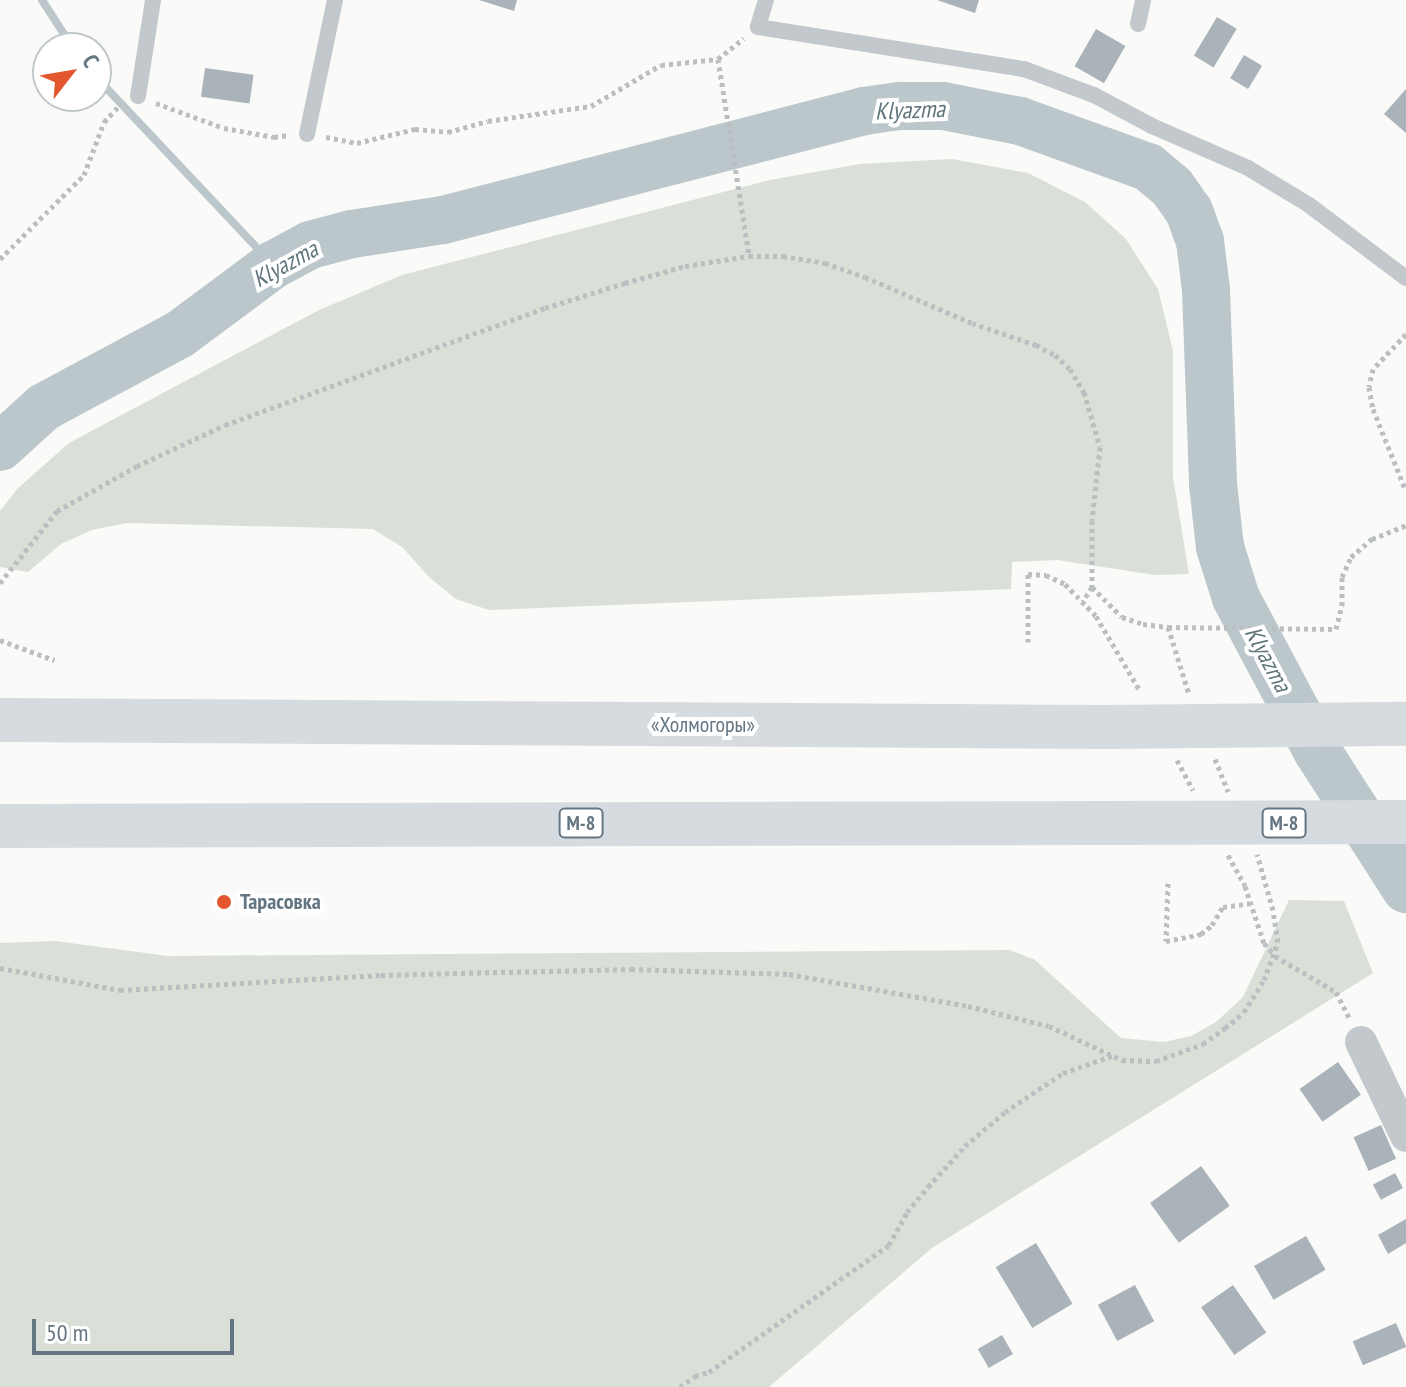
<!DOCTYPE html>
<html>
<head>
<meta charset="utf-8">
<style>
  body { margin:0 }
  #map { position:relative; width:1406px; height:1387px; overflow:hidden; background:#fafaf8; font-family:"PT Sans Narrow",sans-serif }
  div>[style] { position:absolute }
  .green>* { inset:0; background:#dadfd7 }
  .stream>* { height:8px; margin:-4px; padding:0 4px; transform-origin:4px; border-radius:4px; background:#bbc7cb }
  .river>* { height:48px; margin:-24px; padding:0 24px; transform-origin:24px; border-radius:24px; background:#bbc7cb }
  .building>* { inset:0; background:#aab3b9; transform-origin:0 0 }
  .path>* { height:5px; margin-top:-2.5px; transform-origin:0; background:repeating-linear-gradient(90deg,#bbbfc2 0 4px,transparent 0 8px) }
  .lane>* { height:16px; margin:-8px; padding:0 8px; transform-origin:8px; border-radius:8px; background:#c3c8cc }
  .street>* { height:32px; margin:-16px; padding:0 16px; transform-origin:16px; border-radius:16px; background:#c3c8cc }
  .highway>* { height:44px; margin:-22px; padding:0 22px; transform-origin:22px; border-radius:22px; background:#d6dbdf }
  .dots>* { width:22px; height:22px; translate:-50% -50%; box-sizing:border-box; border:4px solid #fff; border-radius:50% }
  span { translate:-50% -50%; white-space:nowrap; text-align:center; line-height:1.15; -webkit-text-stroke:8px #fff; paint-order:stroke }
  .shield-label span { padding:2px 6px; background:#fff; border:2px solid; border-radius:6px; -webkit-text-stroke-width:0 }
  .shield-label { font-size:20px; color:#657683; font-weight:700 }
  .street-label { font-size:22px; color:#657683 }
  .poi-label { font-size:22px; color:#657683; font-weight:700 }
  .left { translate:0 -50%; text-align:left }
  .water-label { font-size:24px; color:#60757c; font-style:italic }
  .north { position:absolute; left:32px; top:32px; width:80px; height:80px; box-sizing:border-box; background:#fff; border:2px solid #c1c8cd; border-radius:50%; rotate:59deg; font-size:22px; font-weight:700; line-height:32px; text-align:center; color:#657683 }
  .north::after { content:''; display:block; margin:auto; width:28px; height:36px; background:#e4572e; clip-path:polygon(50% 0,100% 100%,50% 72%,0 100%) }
  .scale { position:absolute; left:32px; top:1319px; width:202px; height:36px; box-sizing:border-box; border:4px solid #657683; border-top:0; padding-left:10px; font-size:24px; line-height:28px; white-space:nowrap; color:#657683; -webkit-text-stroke:6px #fff; paint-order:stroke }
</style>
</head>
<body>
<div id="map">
  <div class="green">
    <div style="clip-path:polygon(952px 159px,1028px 173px,1085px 202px,1126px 239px,1158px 289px,1173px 351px,1173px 477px,1189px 574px,1155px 575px,1057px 560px,1012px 562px,1011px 589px,489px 610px,456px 599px,429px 577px,402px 547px,373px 529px,127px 523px,92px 530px,61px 544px,28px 572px,0 567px,0 511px,18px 488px,69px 443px,319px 310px,402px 275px,770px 180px,860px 164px)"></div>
    <div style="clip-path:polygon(1289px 900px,1344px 901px,1373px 973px,932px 1248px,769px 1387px,0 1387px,0 943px,55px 941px,168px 956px,1010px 950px,1035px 960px,1121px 1038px,1164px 1042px,1191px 1036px,1216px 1022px,1243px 997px)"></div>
  </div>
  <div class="stream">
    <div style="left:42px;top:0;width:57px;rotate:57.1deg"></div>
    <div style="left:96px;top:77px;width:258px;rotate:46.7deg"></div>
  </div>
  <div class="river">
    <div style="left:0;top:447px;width:59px;rotate:-42.3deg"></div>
    <div style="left:44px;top:407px;width:154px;rotate:-28.2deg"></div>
    <div style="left:180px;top:334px;width:116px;rotate:-36.6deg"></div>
    <div style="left:273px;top:265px;width:42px;rotate:-28.4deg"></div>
    <div style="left:310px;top:245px;width:43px;rotate:-14.7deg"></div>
    <div style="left:352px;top:234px;width:92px;rotate:-8.7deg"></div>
    <div style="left:443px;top:220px;width:435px;rotate:-14.5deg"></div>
    <div style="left:864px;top:111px;width:37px;rotate:-8deg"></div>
    <div style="left:901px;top:106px;width:42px"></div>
    <div style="left:943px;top:106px;width:78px;rotate:11deg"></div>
    <div style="left:1020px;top:121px;width:136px;rotate:19.8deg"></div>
    <div style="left:1148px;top:167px;width:31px;rotate:40deg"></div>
    <div style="left:1172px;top:187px;width:29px;rotate:55deg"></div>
    <div style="left:1189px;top:211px;width:32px;rotate:70deg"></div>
    <div style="left:1200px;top:241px;width:49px;rotate:83deg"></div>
    <div style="left:1206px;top:290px;width:194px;rotate:87.9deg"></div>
    <div style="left:1213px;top:484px;width:63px;rotate:83.7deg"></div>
    <div style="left:1220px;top:547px;width:53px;rotate:72.6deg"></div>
    <div style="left:1236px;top:598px;width:174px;rotate:62deg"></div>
    <div style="left:1318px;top:752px;width:163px;rotate:57.3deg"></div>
  </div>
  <div class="building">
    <div style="clip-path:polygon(479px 0,517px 0,514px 11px)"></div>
    <div style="clip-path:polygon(937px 0,979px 0,975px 13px)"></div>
    <div style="left:1217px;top:17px;width:23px;height:45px;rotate:31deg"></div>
    <div style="left:1096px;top:29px;width:34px;height:43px;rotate:30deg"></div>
    <div style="left:1244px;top:55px;width:21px;height:27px;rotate:31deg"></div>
    <div style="left:205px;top:68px;width:49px;height:29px;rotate:8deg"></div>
    <div style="clip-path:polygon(1406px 89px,1406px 133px,1384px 114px)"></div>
    <div style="left:1338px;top:1062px;width:40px;height:47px;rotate:55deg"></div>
    <div style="left:1381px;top:1125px;width:37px;height:30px;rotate:66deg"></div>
    <div style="left:1201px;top:1166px;width:49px;height:63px;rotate:54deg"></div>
    <div style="left:1395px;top:1173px;width:17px;height:25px;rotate:62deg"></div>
    <div style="clip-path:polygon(1406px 1219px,1406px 1243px,1388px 1254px,1378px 1235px)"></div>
    <div style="left:1306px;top:1236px;width:39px;height:60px;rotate:60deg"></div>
    <div style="left:1036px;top:1243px;width:71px;height:47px;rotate:59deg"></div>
    <div style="left:1135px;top:1285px;width:41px;height:42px;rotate:62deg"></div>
    <div style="left:1233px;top:1285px;width:58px;height:39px;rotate:55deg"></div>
    <div style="left:1396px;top:1323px;width:26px;height:47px;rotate:67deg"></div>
    <div style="left:1002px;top:1335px;width:22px;height:28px;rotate:60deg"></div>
  </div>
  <div class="path">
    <div style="left:718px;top:59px;width:198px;rotate:81deg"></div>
    <div style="left:156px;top:103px;width:72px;rotate:20.2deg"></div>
    <div style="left:224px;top:128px;width:51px;rotate:10.2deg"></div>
    <div style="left:274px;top:137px;width:15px;rotate:-8deg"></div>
    <div style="left:326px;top:137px;width:32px;rotate:11deg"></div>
    <div style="left:357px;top:143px;width:60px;rotate:-13.6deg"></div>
    <div style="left:415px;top:129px;width:33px;rotate:5deg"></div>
    <div style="left:448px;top:132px;width:41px;rotate:-15.4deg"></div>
    <div style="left:488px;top:121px;width:104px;rotate:-8.3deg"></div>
    <div style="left:591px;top:106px;width:81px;rotate:-30.4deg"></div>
    <div style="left:661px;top:65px;width:57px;rotate:-6deg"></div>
    <div style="left:718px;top:59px;width:33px;rotate:-39deg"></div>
    <div style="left:0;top:259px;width:119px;rotate:-45deg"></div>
    <div style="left:84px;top:175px;width:57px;rotate:-69.3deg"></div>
    <div style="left:104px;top:122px;width:25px;rotate:-47deg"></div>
    <div style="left:1406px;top:334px;width:48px;rotate:133.3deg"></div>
    <div style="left:1373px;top:369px;width:18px;rotate:103deg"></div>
    <div style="left:1369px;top:387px;width:22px;rotate:80deg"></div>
    <div style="left:1373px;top:409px;width:88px;rotate:68.1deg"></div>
    <div style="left:0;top:583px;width:92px;rotate:-51.6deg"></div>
    <div style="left:57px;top:511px;width:92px;rotate:-29.4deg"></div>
    <div style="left:137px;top:466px;width:97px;rotate:-25deg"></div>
    <div style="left:225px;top:425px;width:341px;rotate:-20.1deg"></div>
    <div style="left:545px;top:308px;width:84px;rotate:-17.4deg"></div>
    <div style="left:625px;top:283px;width:62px;rotate:-15.8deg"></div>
    <div style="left:685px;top:266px;width:65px;rotate:-8.9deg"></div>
    <div style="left:749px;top:256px;width:34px"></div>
    <div style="left:783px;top:256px;width:43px;rotate:9.5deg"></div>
    <div style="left:825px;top:263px;width:42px;rotate:19.3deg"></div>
    <div style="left:865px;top:277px;width:116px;rotate:23.3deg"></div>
    <div style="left:972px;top:323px;width:68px;rotate:19deg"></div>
    <div style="left:1036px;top:345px;width:21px;rotate:28deg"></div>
    <div style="left:1055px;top:355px;width:21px;rotate:43deg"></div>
    <div style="left:1070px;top:369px;width:27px;rotate:59deg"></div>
    <div style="left:1084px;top:392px;width:57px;rotate:73.8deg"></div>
    <div style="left:1100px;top:447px;width:74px;rotate:96.2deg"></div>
    <div style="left:1092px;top:521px;width:66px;rotate:90deg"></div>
    <div style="left:1092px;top:587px;width:17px;rotate:123deg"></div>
    <div style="left:1092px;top:587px;width:42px;rotate:45deg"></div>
    <div style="left:1122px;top:617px;width:22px;rotate:18deg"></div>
    <div style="left:1143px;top:624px;width:25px;rotate:7deg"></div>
    <div style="left:1168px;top:627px;width:168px;rotate:0.7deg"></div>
    <div style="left:1336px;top:629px;width:25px;rotate:-76deg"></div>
    <div style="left:1342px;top:605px;width:28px;rotate:-90deg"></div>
    <div style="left:1342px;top:577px;width:22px;rotate:-66deg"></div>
    <div style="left:1351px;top:557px;width:28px;rotate:-41deg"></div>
    <div style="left:1372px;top:539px;width:37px;rotate:-22deg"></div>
    <div style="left:1168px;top:627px;width:70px;rotate:72.6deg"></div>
    <div style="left:0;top:640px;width:58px;rotate:20.3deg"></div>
    <div style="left:1028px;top:642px;width:68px;rotate:-90deg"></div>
    <div style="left:1028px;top:574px;width:18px;rotate:3deg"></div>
    <div style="left:1046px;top:575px;width:21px;rotate:25deg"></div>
    <div style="left:1065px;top:584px;width:45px;rotate:45.9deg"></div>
    <div style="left:1096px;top:616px;width:87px;rotate:59.6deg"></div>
    <div style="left:1215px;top:759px;width:35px;rotate:68deg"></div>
    <div style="left:1177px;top:760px;width:34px;rotate:62deg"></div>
    <div style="left:1228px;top:855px;width:35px;rotate:61deg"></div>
    <div style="left:1245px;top:886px;width:60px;rotate:71.6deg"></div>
    <div style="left:1264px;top:943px;width:17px;rotate:50deg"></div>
    <div style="left:1275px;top:956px;width:71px;rotate:30.5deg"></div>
    <div style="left:1336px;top:992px;width:30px;rotate:63deg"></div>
    <div style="left:1168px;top:883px;width:58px;rotate:92deg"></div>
    <div style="left:1166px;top:941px;width:36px;rotate:-11deg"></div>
    <div style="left:1201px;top:934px;width:14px;rotate:-39deg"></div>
    <div style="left:1212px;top:925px;width:21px;rotate:-59deg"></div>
    <div style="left:1223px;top:907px;width:28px;rotate:-8deg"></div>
    <div style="left:0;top:968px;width:122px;rotate:10.4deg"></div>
    <div style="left:120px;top:990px;width:261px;rotate:-3.3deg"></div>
    <div style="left:381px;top:975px;width:250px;rotate:-1.4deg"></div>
    <div style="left:631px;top:969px;width:158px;rotate:1.8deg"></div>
    <div style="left:789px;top:974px;width:182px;rotate:10.1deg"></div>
    <div style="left:968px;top:1006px;width:83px;rotate:13.9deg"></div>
    <div style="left:1049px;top:1026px;width:81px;rotate:25deg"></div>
    <div style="left:1122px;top:1060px;width:34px;rotate:2deg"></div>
    <div style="left:1156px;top:1061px;width:50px;rotate:-19.9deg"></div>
    <div style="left:1203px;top:1044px;width:27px;rotate:-36deg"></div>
    <div style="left:1225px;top:1028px;width:25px;rotate:-40deg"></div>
    <div style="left:1244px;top:1012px;width:38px;rotate:-58deg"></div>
    <div style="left:1264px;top:980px;width:40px;rotate:-69.8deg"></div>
    <div style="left:1278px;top:942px;width:32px;rotate:-99deg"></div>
    <div style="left:1273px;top:910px;width:58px;rotate:-105.9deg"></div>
    <div style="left:680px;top:1387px;width:19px;rotate:-36deg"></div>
    <div style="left:695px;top:1376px;width:15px;rotate:-16deg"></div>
    <div style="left:709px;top:1372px;width:220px;rotate:-35.2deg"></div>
    <div style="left:889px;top:1245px;width:38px;rotate:-61deg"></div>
    <div style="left:907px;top:1212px;width:33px;rotate:-50deg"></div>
    <div style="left:928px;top:1187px;width:55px;rotate:-47.9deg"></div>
    <div style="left:965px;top:1146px;width:52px;rotate:-40.4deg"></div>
    <div style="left:1005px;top:1112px;width:70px;rotate:-33.9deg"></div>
    <div style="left:1063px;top:1073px;width:52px;rotate:-19.1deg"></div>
  </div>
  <div class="lane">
    <div style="left:766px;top:0;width:28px;rotate:107deg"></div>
    <div style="left:758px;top:27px;width:269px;rotate:9deg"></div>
    <div style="left:1024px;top:69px;width:75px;rotate:20.4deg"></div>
    <div style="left:1094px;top:95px;width:66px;rotate:28.1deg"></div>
    <div style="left:1152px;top:126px;width:105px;rotate:23.6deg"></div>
    <div style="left:1248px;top:168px;width:71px;rotate:31.2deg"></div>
    <div style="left:1309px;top:205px;width:121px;rotate:37deg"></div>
    <div style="left:1138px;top:24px;width:25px;rotate:-78deg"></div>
    <div style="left:138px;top:96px;width:97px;rotate:-81.1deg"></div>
    <div style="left:307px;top:134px;width:137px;rotate:-78.2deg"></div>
  </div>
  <div class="street">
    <div style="left:1361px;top:1042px;width:104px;rotate:64.4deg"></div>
  </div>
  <div class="highway">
    <div style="left:0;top:720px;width:1107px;rotate:0.36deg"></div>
    <div style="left:1107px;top:727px;width:299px;rotate:-0.6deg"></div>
    <div style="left:0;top:826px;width:1406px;rotate:-0.16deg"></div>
  </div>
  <div class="dots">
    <div style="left:224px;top:902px;background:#e4572e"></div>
  </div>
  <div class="shield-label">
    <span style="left:581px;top:823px">М-8</span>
    <span style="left:1284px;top:823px">М-8</span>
  </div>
  <div class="street-label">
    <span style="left:703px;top:725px">«Холмогоры»</span>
  </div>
  <div class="poi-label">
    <span class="left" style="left:240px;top:902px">Тарасовка</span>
  </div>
  <div class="water-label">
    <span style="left:910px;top:110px;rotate:-2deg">Klyazma</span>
    <span style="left:285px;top:264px;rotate:-29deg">Klyazma</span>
    <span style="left:1268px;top:659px;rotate:62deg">Klyazma</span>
  </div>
  <div class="north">С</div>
  <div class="scale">50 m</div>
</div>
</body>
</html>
